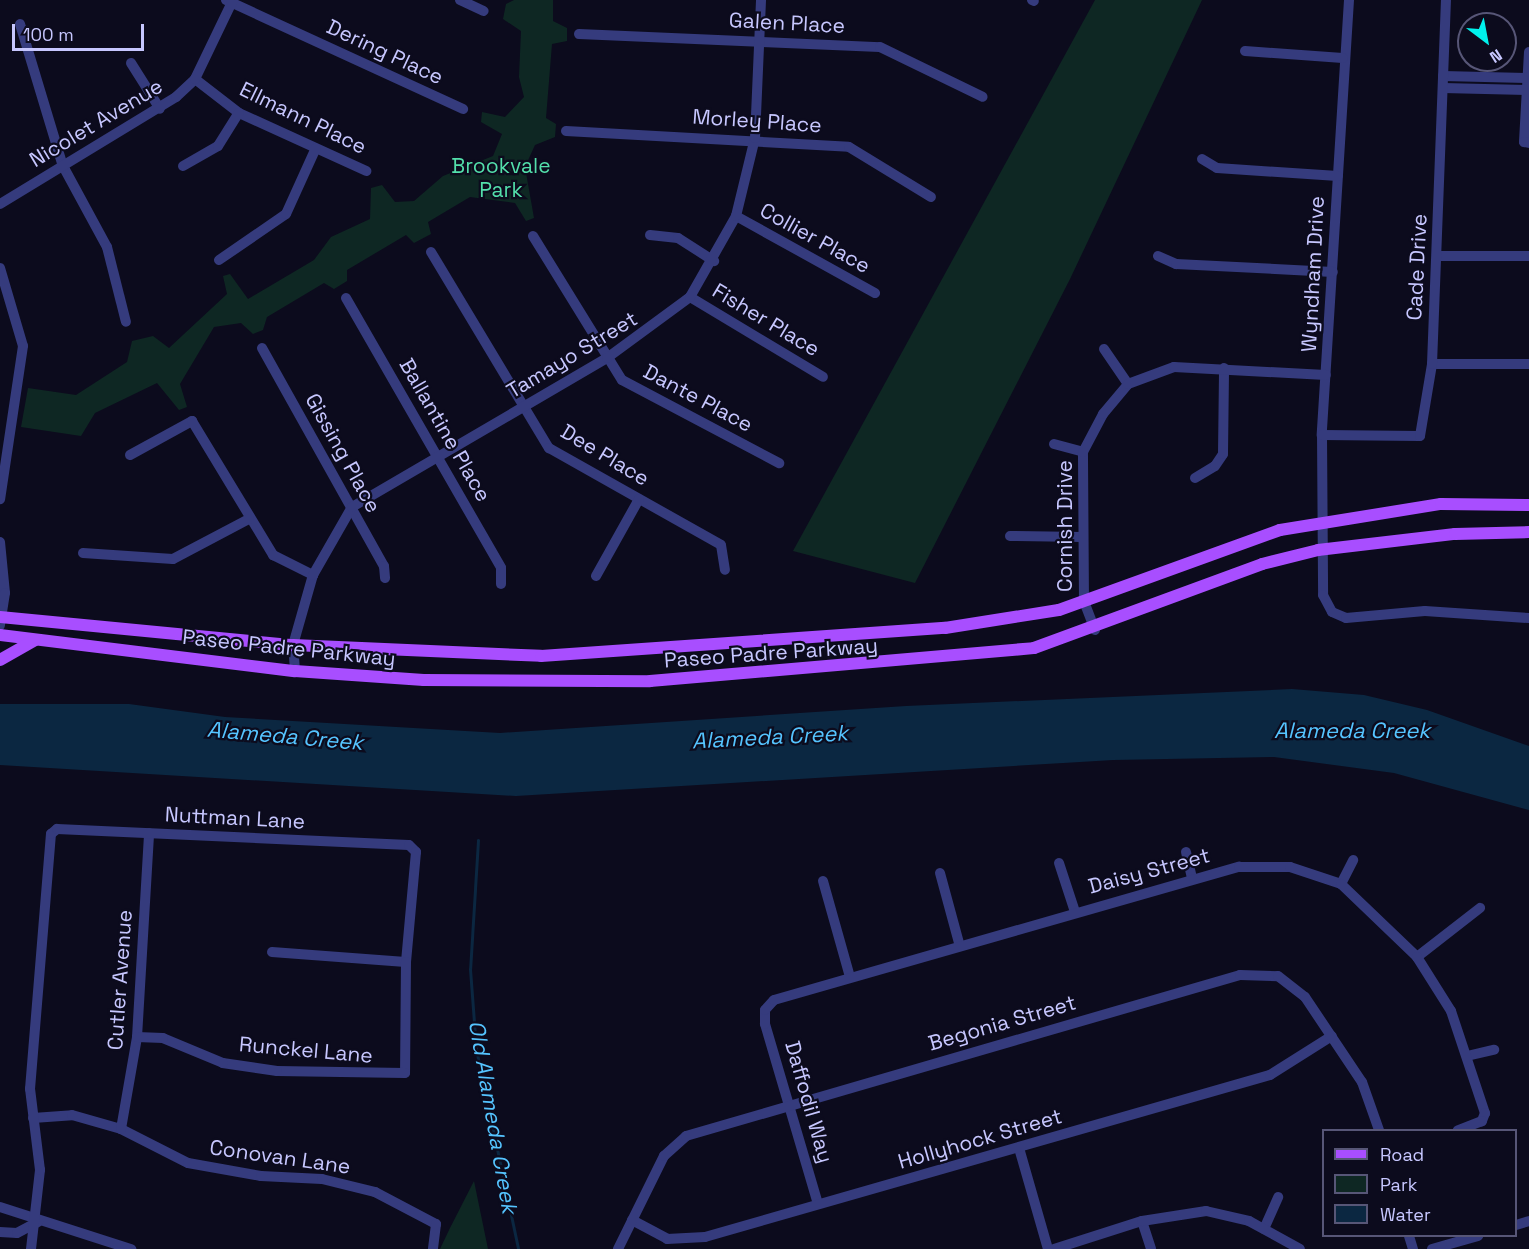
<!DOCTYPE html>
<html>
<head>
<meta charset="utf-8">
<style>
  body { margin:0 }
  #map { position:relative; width:1529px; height:1249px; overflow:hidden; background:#0c0b1d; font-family:"Space Grotesk",sans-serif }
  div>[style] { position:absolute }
  .green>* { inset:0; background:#0e2723 }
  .water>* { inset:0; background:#0b2741 }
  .stream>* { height:3px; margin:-1.5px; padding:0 1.5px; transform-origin:1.5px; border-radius:1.5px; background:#0b2741 }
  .minor>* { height:10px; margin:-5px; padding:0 5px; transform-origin:5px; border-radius:5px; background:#353b7d }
  .major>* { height:12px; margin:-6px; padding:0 6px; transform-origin:6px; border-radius:6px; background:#a84eff }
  span { translate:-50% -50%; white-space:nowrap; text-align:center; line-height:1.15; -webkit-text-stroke:4.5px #0c0b1d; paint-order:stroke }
  .street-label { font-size:21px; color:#c7c7ff }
  .park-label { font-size:21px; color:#53dfab }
  .water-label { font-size:22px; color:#55c4ff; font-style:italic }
  .legend { position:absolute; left:1322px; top:1129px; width:195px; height:108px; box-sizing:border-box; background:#0c0b1d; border:2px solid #575677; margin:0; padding:8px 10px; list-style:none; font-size:18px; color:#c7c7ff }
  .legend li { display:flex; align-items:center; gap:12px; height:30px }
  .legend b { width:30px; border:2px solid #575677 }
  .north { position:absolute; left:1457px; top:12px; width:60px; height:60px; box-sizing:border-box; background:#0c0b1d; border:2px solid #575677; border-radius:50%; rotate:148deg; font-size:16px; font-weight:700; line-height:24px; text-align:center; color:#c7c7ff }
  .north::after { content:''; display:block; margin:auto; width:21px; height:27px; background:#00f2ed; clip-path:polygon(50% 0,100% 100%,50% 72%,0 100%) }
  .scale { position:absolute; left:12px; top:24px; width:132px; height:27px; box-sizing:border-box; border:3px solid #c7c7ff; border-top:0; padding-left:8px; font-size:18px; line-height:21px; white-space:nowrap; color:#c7c7ff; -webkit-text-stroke:4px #0c0b1d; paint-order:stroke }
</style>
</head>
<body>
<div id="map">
  <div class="green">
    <div style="clip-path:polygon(514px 0,553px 0,553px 21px,567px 28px,567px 41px,552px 44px,546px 118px,556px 124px,555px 137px,535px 145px,525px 167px,534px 218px,526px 221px,515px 203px,470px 197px,428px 222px,431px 234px,414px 243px,406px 235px,347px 270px,347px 281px,334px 289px,324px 283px,267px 317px,263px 330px,253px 334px,241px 323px,214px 327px,180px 384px,187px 407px,179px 410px,157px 383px,95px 413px,81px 436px,21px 427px,28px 388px,76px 395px,127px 362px,132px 341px,153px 336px,169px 348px,227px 294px,223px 276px,230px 274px,248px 299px,314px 260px,331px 237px,370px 219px,371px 188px,382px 185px,395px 202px,414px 201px,443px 176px,493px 156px,502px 134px,481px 122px,482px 112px,505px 117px,524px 97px,519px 77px,521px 31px,503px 19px,506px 4px)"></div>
    <div style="clip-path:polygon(1095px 0,1202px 0,1070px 279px,915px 583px,793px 551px)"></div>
    <div style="clip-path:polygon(474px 1181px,488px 1249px,440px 1249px,450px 1228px)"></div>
  </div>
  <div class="water">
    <div style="clip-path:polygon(1292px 689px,1364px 695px,1427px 710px,1529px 746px,1529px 810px,1394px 773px,1274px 757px,1113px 760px,516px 796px,0 765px,0 704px,129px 704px,225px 717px,500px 733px,906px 706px)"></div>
  </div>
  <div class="stream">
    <div style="left:478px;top:840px;width:129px;rotate:93.5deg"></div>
    <div style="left:470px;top:969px;width:80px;rotate:85.7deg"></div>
    <div style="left:476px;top:1049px;width:204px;rotate:78.1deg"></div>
  </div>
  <div class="minor">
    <div style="left:226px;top:0;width:261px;rotate:24.7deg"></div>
    <div style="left:460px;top:0;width:26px;rotate:25deg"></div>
    <div style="left:1032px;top:0;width:2px;rotate:27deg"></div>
    <div style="left:1349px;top:0;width:436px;rotate:93.6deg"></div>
    <div style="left:1322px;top:435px;width:160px;rotate:89.6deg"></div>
    <div style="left:1323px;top:595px;width:19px;rotate:62deg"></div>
    <div style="left:1332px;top:612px;width:15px;rotate:23deg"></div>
    <div style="left:1346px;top:618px;width:79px;rotate:-5.1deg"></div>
    <div style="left:1425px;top:611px;width:104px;rotate:3.9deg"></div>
    <div style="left:20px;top:24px;width:148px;rotate:73.2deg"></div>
    <div style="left:63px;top:166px;width:92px;rotate:61.5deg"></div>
    <div style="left:107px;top:247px;width:77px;rotate:75.8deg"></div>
    <div style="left:579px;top:34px;width:301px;rotate:2.5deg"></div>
    <div style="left:880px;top:47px;width:114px;rotate:25.9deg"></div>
    <div style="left:1245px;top:51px;width:98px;rotate:4.1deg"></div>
    <div style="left:1529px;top:52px;width:90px;rotate:93.2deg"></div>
    <div style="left:1524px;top:142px;width:5px;rotate:11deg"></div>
    <div style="left:131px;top:63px;width:54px;rotate:57.8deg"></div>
    <div style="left:1443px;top:76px;width:86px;rotate:1.3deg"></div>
    <div style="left:195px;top:79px;width:56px;rotate:37.7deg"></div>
    <div style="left:239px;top:113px;width:140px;rotate:24.5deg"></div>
    <div style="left:1443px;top:88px;width:86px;rotate:1.3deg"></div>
    <div style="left:566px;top:131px;width:283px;rotate:3.2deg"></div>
    <div style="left:849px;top:147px;width:96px;rotate:31.4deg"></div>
    <div style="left:1202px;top:159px;width:17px;rotate:31deg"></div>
    <div style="left:1217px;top:168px;width:121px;rotate:3.8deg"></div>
    <div style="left:183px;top:166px;width:40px;rotate:-29.7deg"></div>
    <div style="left:218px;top:146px;width:39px;rotate:-58deg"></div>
    <div style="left:0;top:204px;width:206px;rotate:-31.3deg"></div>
    <div style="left:176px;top:97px;width:26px;rotate:-43deg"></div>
    <div style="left:195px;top:79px;width:88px;rotate:-64.3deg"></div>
    <div style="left:736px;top:216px;width:159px;rotate:29deg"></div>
    <div style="left:650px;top:235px;width:28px;rotate:6deg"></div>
    <div style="left:678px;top:238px;width:43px;rotate:32.6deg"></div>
    <div style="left:533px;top:236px;width:169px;rotate:58.3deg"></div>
    <div style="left:622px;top:380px;width:178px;rotate:27.9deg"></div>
    <div style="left:431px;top:252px;width:229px;rotate:59deg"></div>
    <div style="left:549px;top:448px;width:197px;rotate:29.4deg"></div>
    <div style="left:721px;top:545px;width:25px;rotate:81deg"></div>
    <div style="left:1158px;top:256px;width:20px;rotate:24deg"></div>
    <div style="left:1176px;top:264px;width:157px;rotate:2.9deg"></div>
    <div style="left:1438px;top:256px;width:91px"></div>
    <div style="left:219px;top:260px;width:81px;rotate:-34.5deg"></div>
    <div style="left:286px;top:214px;width:72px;rotate:-65.6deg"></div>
    <div style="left:0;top:268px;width:81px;rotate:73.6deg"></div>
    <div style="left:23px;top:346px;width:155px;rotate:98.5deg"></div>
    <div style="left:690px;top:297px;width:155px;rotate:31deg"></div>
    <div style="left:346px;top:298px;width:311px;rotate:60.1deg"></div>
    <div style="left:501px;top:568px;width:16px;rotate:90deg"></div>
    <div style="left:262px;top:348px;width:250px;rotate:60.8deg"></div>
    <div style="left:384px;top:566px;width:12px;rotate:85deg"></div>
    <div style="left:1104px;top:349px;width:42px;rotate:55.6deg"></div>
    <div style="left:1432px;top:364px;width:97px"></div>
    <div style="left:1322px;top:435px;width:98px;rotate:0.6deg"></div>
    <div style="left:1420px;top:436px;width:73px;rotate:-80.5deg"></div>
    <div style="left:1432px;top:364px;width:364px;rotate:-87.8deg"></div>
    <div style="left:1054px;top:444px;width:30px;rotate:15deg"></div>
    <div style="left:130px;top:455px;width:71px;rotate:-28.7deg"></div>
    <div style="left:192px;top:421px;width:157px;rotate:58.8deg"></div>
    <div style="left:273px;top:555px;width:45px;rotate:26.6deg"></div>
    <div style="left:1195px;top:478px;width:23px;rotate:-31deg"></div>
    <div style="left:1215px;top:466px;width:14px;rotate:-56deg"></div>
    <div style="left:1223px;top:454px;width:86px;rotate:-89.3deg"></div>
    <div style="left:1010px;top:536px;width:73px;rotate:0.8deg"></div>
    <div style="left:0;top:542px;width:51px;rotate:84.4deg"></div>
    <div style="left:5px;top:593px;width:33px;rotate:99deg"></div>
    <div style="left:83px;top:553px;width:90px;rotate:3.8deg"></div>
    <div style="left:173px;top:559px;width:86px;rotate:-27.8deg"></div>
    <div style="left:596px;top:576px;width:88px;rotate:-60.8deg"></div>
    <div style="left:1095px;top:630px;width:30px;rotate:-111deg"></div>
    <div style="left:1084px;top:602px;width:150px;rotate:-90.4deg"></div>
    <div style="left:1083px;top:452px;width:43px;rotate:-62.2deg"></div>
    <div style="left:1103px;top:414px;width:39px;rotate:-50deg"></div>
    <div style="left:1128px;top:384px;width:49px;rotate:-20.3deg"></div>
    <div style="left:1174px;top:367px;width:152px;rotate:3deg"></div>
    <div style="left:295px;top:671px;width:26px;rotate:-94deg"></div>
    <div style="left:293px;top:645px;width:73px;rotate:-74.1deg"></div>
    <div style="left:313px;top:575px;width:78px;rotate:-60.2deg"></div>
    <div style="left:352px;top:507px;width:295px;rotate:-30.3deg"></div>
    <div style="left:607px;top:358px;width:103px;rotate:-36.3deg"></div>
    <div style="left:690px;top:297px;width:93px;rotate:-60.4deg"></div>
    <div style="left:736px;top:216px;width:80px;rotate:-76.3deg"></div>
    <div style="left:755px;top:138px;width:138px;rotate:-87.5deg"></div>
    <div style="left:1186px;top:852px;width:27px;rotate:77deg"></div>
    <div style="left:1059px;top:863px;width:52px;rotate:71.9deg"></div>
    <div style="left:940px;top:873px;width:73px;rotate:74.8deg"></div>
    <div style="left:823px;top:881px;width:100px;rotate:74.3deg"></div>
    <div style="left:1341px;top:884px;width:27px;rotate:-63deg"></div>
    <div style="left:272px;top:952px;width:134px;rotate:4.3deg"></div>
    <div style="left:1417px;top:957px;width:80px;rotate:-37.9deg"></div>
    <div style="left:1467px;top:1056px;width:28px;rotate:-13deg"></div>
    <div style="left:33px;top:1118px;width:39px;rotate:-4deg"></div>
    <div style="left:72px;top:1115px;width:51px;rotate:15.9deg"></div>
    <div style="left:121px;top:1129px;width:75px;rotate:26.9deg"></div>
    <div style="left:188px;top:1163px;width:74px;rotate:10.1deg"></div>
    <div style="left:261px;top:1176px;width:61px;rotate:2.8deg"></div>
    <div style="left:322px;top:1179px;width:55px;rotate:13.8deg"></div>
    <div style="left:375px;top:1192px;width:69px;rotate:27.7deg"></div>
    <div style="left:436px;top:1224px;width:25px;rotate:97deg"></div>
    <div style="left:121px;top:1129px;width:93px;rotate:-80.1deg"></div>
    <div style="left:137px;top:1037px;width:204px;rotate:-86.6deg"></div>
    <div style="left:1019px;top:1148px;width:105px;rotate:74deg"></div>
    <div style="left:818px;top:1204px;width:188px;rotate:-106.4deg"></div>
    <div style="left:765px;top:1024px;width:14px;rotate:-90deg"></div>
    <div style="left:765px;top:1010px;width:13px;rotate:-48deg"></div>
    <div style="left:774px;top:1000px;width:484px;rotate:-16deg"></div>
    <div style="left:1239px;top:867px;width:51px"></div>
    <div style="left:1290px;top:867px;width:54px;rotate:18.4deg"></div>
    <div style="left:1341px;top:884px;width:105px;rotate:43.8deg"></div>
    <div style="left:1417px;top:957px;width:64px;rotate:57.8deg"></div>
    <div style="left:1451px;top:1011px;width:108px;rotate:71.6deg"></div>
    <div style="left:1485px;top:1113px;width:9px;rotate:111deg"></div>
    <div style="left:1482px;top:1121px;width:26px;rotate:159deg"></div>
    <div style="left:0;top:1207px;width:138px;rotate:17.8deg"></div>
    <div style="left:632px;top:1220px;width:40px;rotate:28deg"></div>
    <div style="left:667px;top:1239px;width:38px;rotate:-3deg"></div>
    <div style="left:705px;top:1237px;width:588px;rotate:-16deg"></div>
    <div style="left:1270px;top:1075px;width:73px;rotate:-32.2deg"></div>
    <div style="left:1142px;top:1221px;width:29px;rotate:72deg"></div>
    <div style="left:1516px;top:1225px;width:14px;rotate:-17deg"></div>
    <div style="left:1264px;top:1229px;width:35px;rotate:-66deg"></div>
    <div style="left:0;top:1232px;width:17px;rotate:3deg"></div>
    <div style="left:17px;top:1233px;width:24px;rotate:-28deg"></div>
    <div style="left:1409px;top:1236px;width:14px;rotate:73deg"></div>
    <div style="left:31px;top:1249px;width:80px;rotate:-83.5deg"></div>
    <div style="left:40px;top:1170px;width:82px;rotate:-97deg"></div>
    <div style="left:30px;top:1089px;width:256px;rotate:-85.3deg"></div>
    <div style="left:51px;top:834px;width:8px;rotate:-40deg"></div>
    <div style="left:57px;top:829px;width:352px;rotate:2.6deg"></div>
    <div style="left:409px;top:845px;width:10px;rotate:45deg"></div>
    <div style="left:416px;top:852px;width:110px;rotate:95.2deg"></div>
    <div style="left:406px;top:962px;width:111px;rotate:90.5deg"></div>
    <div style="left:405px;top:1073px;width:128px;rotate:-179.1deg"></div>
    <div style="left:277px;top:1071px;width:55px;rotate:-171.6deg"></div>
    <div style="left:223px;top:1063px;width:65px;rotate:-157.4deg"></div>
    <div style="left:163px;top:1038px;width:26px;rotate:-178deg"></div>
    <div style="left:618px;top:1249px;width:104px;rotate:-63.7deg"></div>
    <div style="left:664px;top:1156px;width:30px;rotate:-42deg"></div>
    <div style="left:686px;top:1136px;width:577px;rotate:-16.2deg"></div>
    <div style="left:1240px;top:975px;width:38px;rotate:2deg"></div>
    <div style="left:1278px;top:976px;width:34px;rotate:38deg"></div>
    <div style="left:1305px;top:997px;width:102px;rotate:56.2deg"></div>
    <div style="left:1362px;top:1082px;width:51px;rotate:70.5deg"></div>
    <div style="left:1054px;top:1249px;width:92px;rotate:-17.7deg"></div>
    <div style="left:1142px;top:1221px;width:65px;rotate:-8.9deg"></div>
    <div style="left:1206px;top:1211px;width:44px;rotate:13.1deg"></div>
    <div style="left:1249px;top:1221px;width:58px;rotate:28.8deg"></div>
    <div style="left:1432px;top:1249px;width:48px;rotate:-15.8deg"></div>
  </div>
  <div class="major">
    <div style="left:0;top:617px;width:294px;rotate:5.5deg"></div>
    <div style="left:293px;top:645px;width:248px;rotate:2.5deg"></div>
    <div style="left:541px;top:656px;width:405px;rotate:-4deg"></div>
    <div style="left:945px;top:628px;width:115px;rotate:-9deg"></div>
    <div style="left:1059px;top:610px;width:235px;rotate:-19.9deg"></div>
    <div style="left:1280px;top:530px;width:163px;rotate:-9.2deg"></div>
    <div style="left:1441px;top:504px;width:88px;rotate:0.7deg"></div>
    <div style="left:0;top:635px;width:297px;rotate:7deg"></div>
    <div style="left:295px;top:671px;width:129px;rotate:4deg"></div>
    <div style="left:424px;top:680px;width:226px;rotate:0.3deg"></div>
    <div style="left:650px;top:681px;width:385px;rotate:-4.9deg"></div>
    <div style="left:1034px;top:648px;width:243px;rotate:-20.2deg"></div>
    <div style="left:1262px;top:564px;width:58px;rotate:-14deg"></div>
    <div style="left:1318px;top:550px;width:138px;rotate:-6.7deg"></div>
    <div style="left:1455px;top:534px;width:74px;rotate:-1.5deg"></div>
    <div style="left:0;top:660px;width:40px;rotate:-29.7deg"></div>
  </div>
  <div class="street-label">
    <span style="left:787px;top:23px;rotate:3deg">Galen Place</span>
    <span style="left:385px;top:52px;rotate:25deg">Dering Place</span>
    <span style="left:303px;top:118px;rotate:26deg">Ellmann Place</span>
    <span style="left:757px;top:121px;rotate:4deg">Morley Place</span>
    <span style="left:96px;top:123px;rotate:-31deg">Nicolet Avenue</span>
    <span style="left:815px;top:238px;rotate:29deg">Collier Place</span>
    <span style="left:1417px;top:267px;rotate:-87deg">Cade Drive</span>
    <span style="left:1313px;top:274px;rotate:-87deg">Wyndham Drive</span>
    <span style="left:766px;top:320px;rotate:31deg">Fisher Place</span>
    <span style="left:572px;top:355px;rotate:-31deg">Tamayo Street</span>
    <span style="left:698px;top:398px;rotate:28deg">Dante Place</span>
    <span style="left:445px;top:430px;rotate:60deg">Ballantine Place</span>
    <span style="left:343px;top:453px;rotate:61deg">Gissing Place</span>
    <span style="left:605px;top:455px;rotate:31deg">Dee Place</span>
    <span style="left:1065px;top:526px;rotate:-90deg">Cornish Drive</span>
    <span style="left:289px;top:648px;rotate:6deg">Paseo Padre Parkway</span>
    <span style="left:771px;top:653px;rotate:-4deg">Paseo Padre Parkway</span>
    <span style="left:235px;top:818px;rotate:3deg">Nuttman Lane</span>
    <span style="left:1149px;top:871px;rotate:-15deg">Daisy Street</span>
    <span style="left:120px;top:980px;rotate:-86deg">Cutler Avenue</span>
    <span style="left:1002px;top:1023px;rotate:-16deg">Begonia Street</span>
    <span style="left:306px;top:1050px;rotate:5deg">Runckel Lane</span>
    <span style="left:809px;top:1102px;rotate:74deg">Daffodil Way</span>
    <span style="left:980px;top:1139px;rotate:-16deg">Hollyhock Street</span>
    <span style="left:280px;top:1157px;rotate:8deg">Conovan Lane</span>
  </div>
  <div class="park-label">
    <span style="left:501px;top:178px">Brookvale<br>Park</span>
  </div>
  <div class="water-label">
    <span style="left:1352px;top:731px">Alameda Creek</span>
    <span style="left:285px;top:736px;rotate:5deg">Alameda Creek</span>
    <span style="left:770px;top:737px;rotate:-3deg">Alameda Creek</span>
    <span style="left:493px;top:1117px;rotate:80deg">Old Alameda Creek</span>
  </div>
  <ul class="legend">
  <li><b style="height:8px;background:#a84eff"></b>Road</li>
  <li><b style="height:16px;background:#0e2723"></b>Park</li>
  <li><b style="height:16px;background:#0b2741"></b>Water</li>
  </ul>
  <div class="north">N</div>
  <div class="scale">100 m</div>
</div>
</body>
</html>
